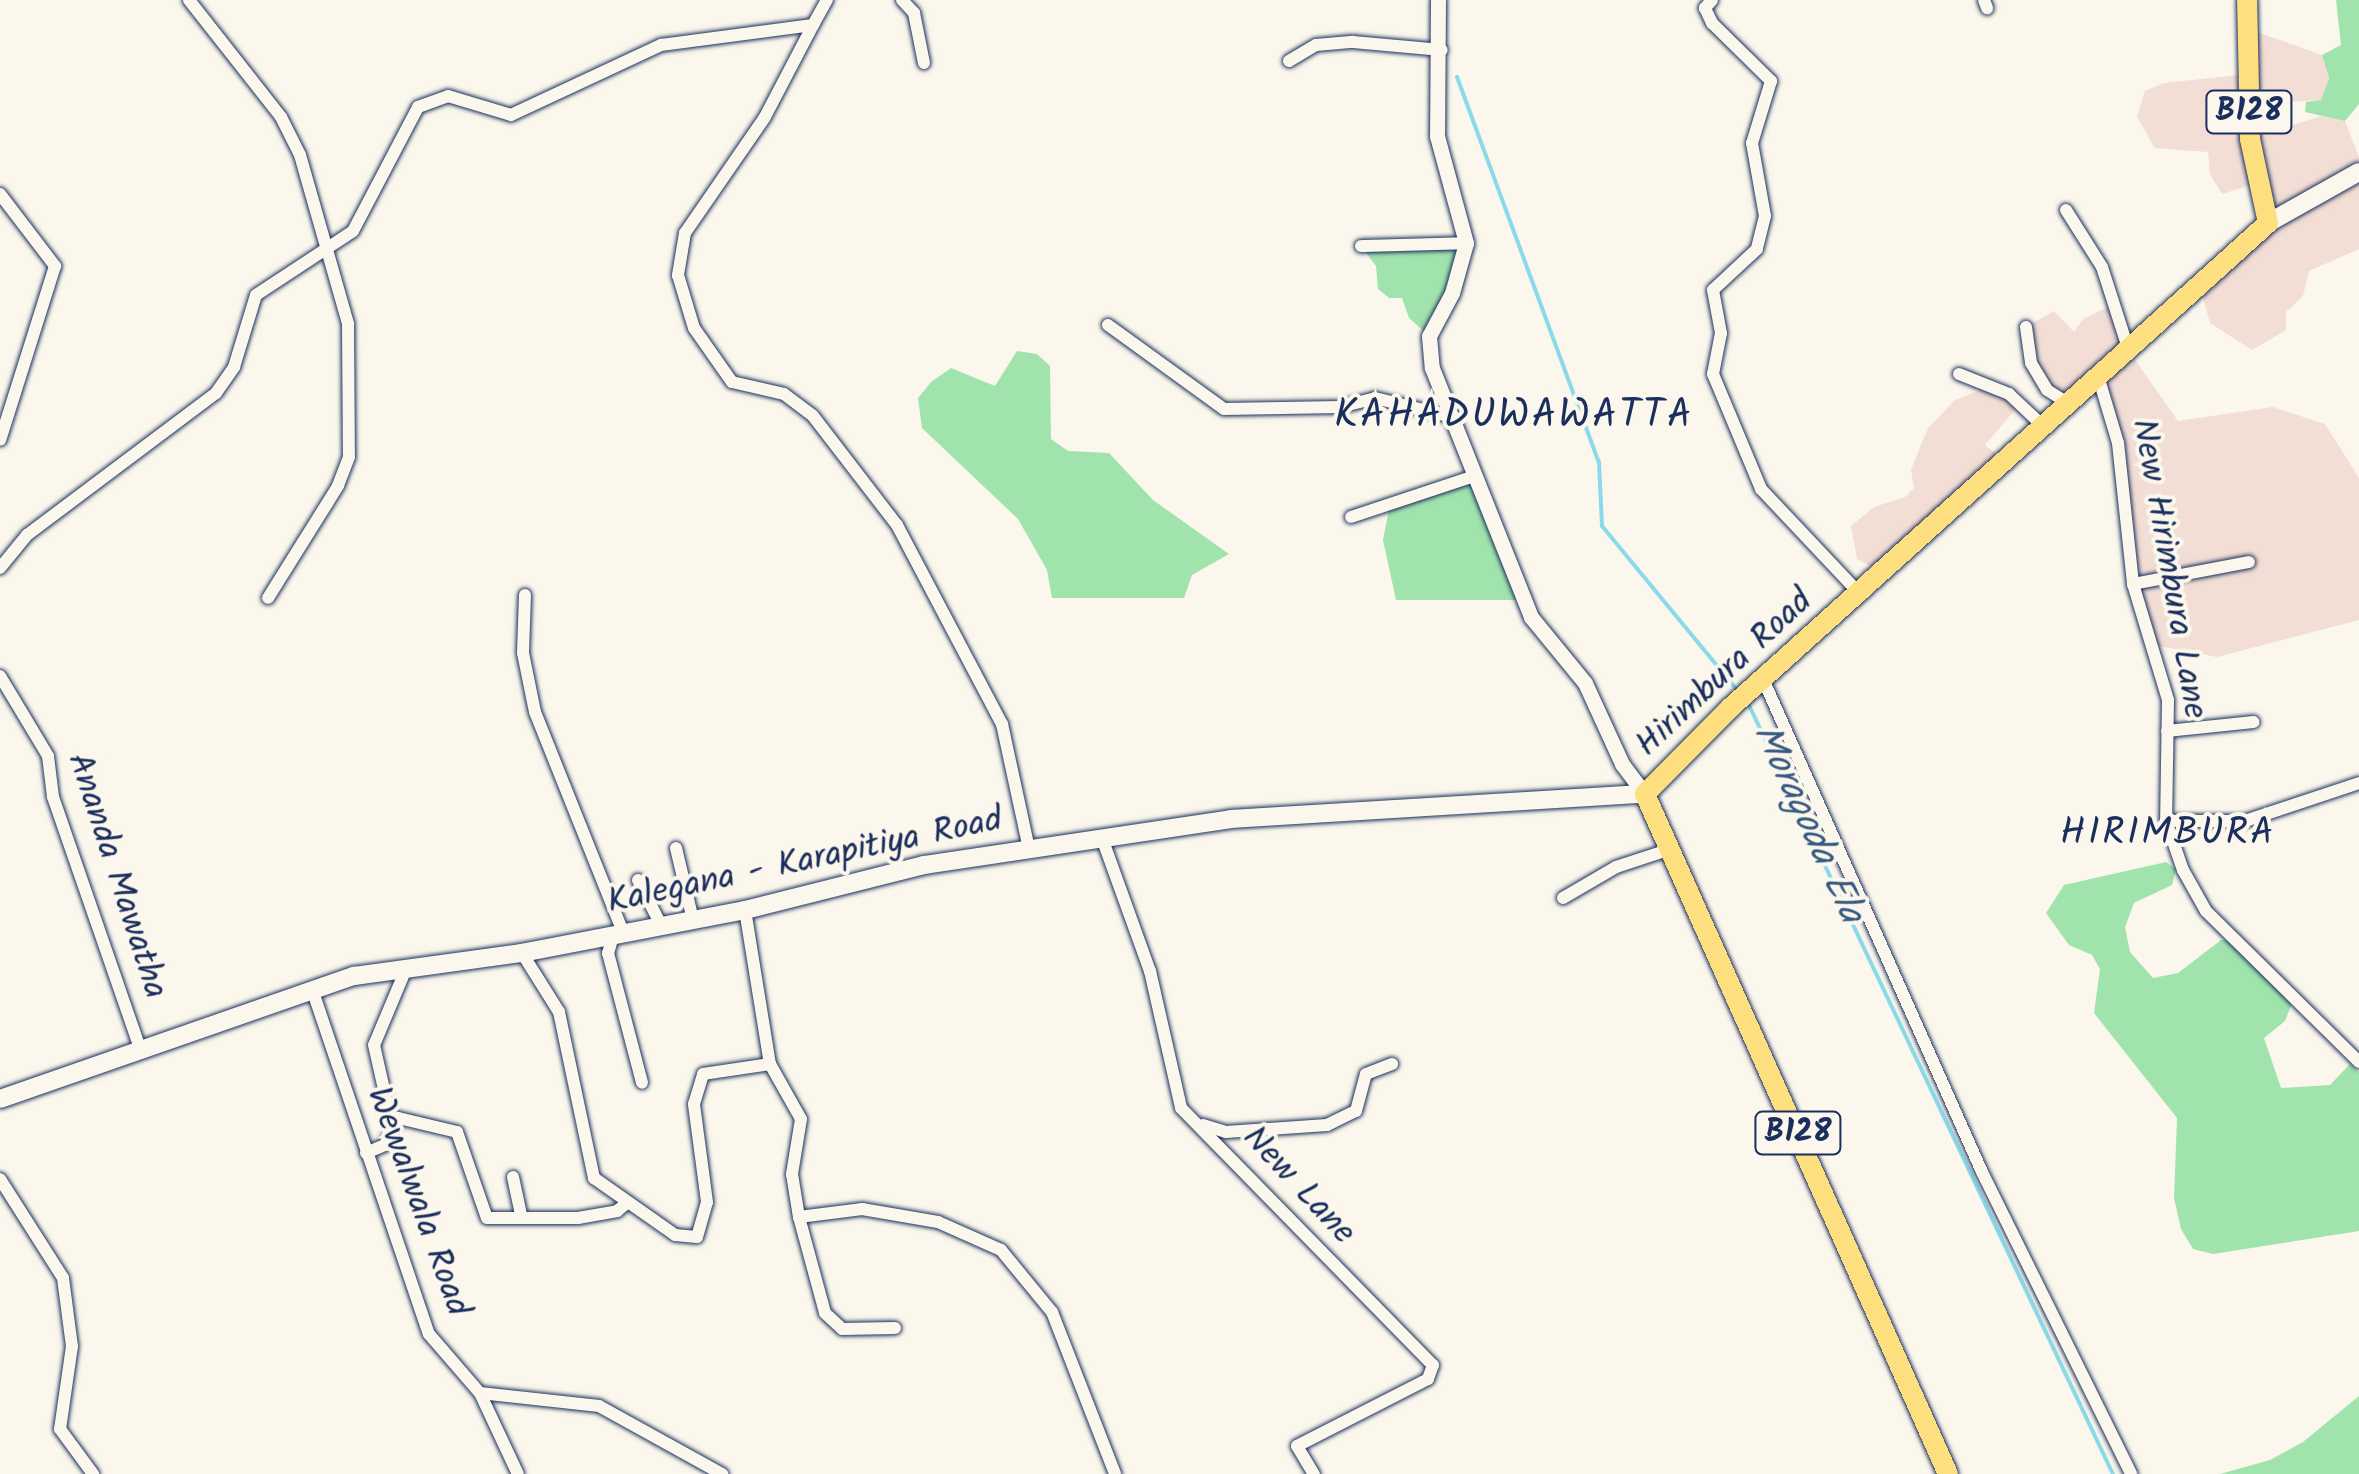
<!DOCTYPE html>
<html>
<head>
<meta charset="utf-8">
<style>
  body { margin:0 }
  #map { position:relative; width:2359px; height:1474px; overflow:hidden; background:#fbf7ec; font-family:Kalam,sans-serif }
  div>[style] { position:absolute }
  .built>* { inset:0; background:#f2ded4 }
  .green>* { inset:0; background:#a1e3ad }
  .stream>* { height:4px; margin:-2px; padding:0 2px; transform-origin:2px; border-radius:2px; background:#8bdae9 }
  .roads { filter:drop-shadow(0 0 2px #1b2f5e) drop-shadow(0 0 2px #1b2f5e) }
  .minor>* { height:12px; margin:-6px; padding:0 6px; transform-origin:6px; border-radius:6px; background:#fbf7ec }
  .tertiary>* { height:15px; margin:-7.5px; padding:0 7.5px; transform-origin:7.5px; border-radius:7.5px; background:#fbf7ec }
  .secondary>* { height:18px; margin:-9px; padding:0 9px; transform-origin:9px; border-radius:9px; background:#fbf7ec }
  .primary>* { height:20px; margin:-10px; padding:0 10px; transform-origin:10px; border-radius:10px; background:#fedf80 }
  span { translate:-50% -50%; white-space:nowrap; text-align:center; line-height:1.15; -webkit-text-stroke:8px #fbf7ec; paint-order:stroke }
  .shield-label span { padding:2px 8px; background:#fbf7ec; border:2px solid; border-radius:8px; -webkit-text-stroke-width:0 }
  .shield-label { font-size:32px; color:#1b2f5e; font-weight:700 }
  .street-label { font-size:35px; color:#1b2f5e }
  .water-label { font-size:38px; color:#375a81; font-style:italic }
  .neighbourhood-label { font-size:38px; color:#1b2f5e; letter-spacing:2.5px }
  .quarter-label { font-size:40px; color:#1b2f5e; letter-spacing:2.5px }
</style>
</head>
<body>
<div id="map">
  <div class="built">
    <div style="clip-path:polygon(2246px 28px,2322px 55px,2329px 78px,2321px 100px,2250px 104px,2251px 139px,2330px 113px,2345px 121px,2359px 157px,2359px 249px,2309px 271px,2303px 296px,2286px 312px,2286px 330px,2252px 350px,2210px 323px,2200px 287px,2268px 224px,2257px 183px,2222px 194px,2210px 174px,2208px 152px,2155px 148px,2137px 117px,2145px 91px,2164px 83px,2248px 74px)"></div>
    <div style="clip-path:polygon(2114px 304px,2130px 353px,2178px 421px,2273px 407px,2325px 424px,2359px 478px,2359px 620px,2217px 657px,2154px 645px,2133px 584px,2118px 444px,2098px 377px,2069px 404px,2031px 363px,2026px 327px,2054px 311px,2074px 332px,2083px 319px)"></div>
    <div style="clip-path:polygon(1994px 385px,2020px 404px,1985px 445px,1999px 456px,1882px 573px,1857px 559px,1851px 526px,1874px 507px,1905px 497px,1914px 488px,1911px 470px,1928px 428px,1955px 400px)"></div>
  </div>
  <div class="green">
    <div style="clip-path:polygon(2336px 0,2359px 0,2359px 104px,2345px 121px,2305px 112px,2306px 102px,2321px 100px,2329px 78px,2322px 55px,2341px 45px)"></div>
    <div style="clip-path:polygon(1466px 243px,1429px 336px,1409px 318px,1402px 298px,1389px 298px,1378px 289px,1376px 266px,1361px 246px)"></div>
    <div style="clip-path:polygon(1017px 351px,1037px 354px,1050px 366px,1051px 439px,1068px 451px,1109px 453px,1153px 500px,1229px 554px,1192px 575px,1184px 598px,1052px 598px,1047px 570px,1018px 519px,922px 428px,918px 398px,931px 382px,951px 368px,995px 386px)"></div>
    <div style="clip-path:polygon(1474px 476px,1525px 600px,1396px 600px,1383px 540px,1389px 509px)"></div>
    <div style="clip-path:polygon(2166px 862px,2176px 869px,2172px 885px,2134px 903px,2125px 927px,2130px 952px,2153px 978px,2178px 973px,2221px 940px,2230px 941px,2293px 1001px,2285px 1021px,2264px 1038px,2281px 1088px,2330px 1085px,2350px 1064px,2359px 1072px,2359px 1231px,2213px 1254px,2193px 1249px,2181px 1229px,2174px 1198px,2177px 1118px,2094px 1013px,2100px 969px,2092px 955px,2069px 945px,2046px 913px,2064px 885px)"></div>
    <div style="clip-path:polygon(2359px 1396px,2359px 1474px,2220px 1474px,2270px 1460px,2303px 1442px)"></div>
  </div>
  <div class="stream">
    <div style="left:1457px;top:77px;width:410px;rotate:69.8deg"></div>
    <div style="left:1599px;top:462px;width:64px;rotate:87.3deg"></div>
    <div style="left:1602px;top:526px;width:215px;rotate:50.5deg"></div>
    <div style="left:1748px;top:703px;width:853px;rotate:64.67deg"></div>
  </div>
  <div class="roads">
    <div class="minor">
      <div style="left:189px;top:0;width:149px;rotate:51.8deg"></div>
      <div style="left:281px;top:117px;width:42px;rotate:63.4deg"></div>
      <div style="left:300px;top:155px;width:176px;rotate:74.1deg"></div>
      <div style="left:348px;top:324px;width:133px;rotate:89.6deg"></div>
      <div style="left:349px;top:457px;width:31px;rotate:111deg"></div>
      <div style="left:338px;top:486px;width:132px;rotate:122deg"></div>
      <div style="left:902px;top:0;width:18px;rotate:47deg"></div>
      <div style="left:914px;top:13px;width:51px;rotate:78.7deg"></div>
      <div style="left:1712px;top:0;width:11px;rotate:131deg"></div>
      <div style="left:1705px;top:8px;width:17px;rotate:65deg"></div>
      <div style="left:1712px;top:23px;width:83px;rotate:44.5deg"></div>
      <div style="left:1771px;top:81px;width:65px;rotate:107deg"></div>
      <div style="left:1752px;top:143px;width:74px;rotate:79.9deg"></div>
      <div style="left:1765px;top:216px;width:34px;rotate:104deg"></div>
      <div style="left:1757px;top:249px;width:60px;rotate:137deg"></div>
      <div style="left:1713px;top:290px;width:44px;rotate:79.5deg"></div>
      <div style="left:1721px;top:333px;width:42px;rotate:101deg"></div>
      <div style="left:1713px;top:374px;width:125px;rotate:67.3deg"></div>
      <div style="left:1761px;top:489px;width:146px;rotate:46.7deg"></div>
      <div style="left:1984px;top:0;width:9px;rotate:69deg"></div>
      <div style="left:813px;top:25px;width:104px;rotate:117.6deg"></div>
      <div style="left:765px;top:117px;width:141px;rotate:124.6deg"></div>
      <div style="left:685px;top:233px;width:43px;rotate:99.5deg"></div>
      <div style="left:678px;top:275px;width:55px;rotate:73.2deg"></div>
      <div style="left:694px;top:328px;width:66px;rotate:54.9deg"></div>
      <div style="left:732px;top:382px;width:53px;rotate:13deg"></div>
      <div style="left:784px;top:394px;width:36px;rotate:37deg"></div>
      <div style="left:813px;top:416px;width:138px;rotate:52.4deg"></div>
      <div style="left:897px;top:525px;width:225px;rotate:62.2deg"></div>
      <div style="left:1002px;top:724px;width:128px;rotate:77.8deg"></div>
      <div style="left:1289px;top:61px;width:31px;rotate:-31deg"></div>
      <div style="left:1316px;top:45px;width:37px;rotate:-5deg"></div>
      <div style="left:1353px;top:42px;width:89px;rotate:5.1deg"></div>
      <div style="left:0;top:194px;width:91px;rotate:52.6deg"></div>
      <div style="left:55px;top:266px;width:182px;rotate:107.5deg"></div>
      <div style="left:2066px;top:210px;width:67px;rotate:57.7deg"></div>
      <div style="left:2102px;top:267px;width:88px;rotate:72.2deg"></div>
      <div style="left:1361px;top:246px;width:105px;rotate:-1.6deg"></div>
      <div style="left:1108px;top:325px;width:143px;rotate:35.9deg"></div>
      <div style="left:1224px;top:409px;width:116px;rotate:-1deg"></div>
      <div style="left:1340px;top:407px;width:36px;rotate:-14deg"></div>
      <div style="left:1375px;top:398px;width:75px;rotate:13.9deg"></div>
      <div style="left:2026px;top:327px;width:36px;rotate:82deg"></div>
      <div style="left:2031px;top:363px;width:31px;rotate:59deg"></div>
      <div style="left:2047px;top:390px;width:26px;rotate:32deg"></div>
      <div style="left:1959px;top:374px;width:54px;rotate:21.8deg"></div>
      <div style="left:2009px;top:394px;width:48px;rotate:43.3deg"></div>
      <div style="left:2098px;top:376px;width:70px;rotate:73.4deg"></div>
      <div style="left:2118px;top:443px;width:142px;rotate:83.9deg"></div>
      <div style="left:2133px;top:584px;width:121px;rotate:73.2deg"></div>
      <div style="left:2168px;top:700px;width:121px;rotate:90.9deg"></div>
      <div style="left:2166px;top:821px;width:52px;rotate:70.9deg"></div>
      <div style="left:2183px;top:870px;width:47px;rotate:60.7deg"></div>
      <div style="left:2206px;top:911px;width:215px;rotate:44.6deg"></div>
      <div style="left:1351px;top:517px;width:130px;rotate:-18.4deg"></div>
      <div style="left:0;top:568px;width:43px;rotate:-50.7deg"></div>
      <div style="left:27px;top:535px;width:236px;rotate:-36.9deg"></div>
      <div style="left:216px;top:393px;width:32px;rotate:-55deg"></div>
      <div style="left:234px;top:367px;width:75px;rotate:-73deg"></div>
      <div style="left:256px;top:295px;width:116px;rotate:-33.4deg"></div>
      <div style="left:353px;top:231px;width:140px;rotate:-62.3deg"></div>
      <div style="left:418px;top:107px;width:32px;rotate:-20deg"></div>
      <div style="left:448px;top:96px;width:66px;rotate:16.8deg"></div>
      <div style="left:511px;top:115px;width:166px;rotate:-25deg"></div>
      <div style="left:661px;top:45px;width:153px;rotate:-7.5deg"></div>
      <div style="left:813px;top:25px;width:29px;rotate:-61deg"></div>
      <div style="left:2133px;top:584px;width:118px;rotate:-10.7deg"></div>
      <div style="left:525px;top:595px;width:58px;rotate:92deg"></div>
      <div style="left:523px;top:653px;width:60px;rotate:78.5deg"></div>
      <div style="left:535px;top:712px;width:239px;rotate:68.2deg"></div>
      <div style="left:0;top:676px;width:93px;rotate:59deg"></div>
      <div style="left:48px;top:756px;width:41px;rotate:83deg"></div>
      <div style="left:53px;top:797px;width:262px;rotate:70.9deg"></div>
      <div style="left:1763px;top:679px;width:539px;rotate:66.05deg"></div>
      <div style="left:1982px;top:1172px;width:337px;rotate:63.7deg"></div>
      <div style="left:2167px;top:731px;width:87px;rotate:-5.9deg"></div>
      <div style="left:2166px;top:821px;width:79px"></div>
      <div style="left:2245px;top:821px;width:120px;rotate:-18.4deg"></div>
      <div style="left:1102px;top:838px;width:141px;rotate:70.2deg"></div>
      <div style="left:1150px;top:971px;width:140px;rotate:77.2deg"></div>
      <div style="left:1181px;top:1108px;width:360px;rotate:45.6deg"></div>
      <div style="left:1433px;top:1365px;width:15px;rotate:110deg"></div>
      <div style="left:1428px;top:1379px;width:147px;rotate:152.9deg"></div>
      <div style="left:1297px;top:1446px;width:33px;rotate:59deg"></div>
      <div style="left:676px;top:848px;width:74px;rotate:76.7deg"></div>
      <div style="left:638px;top:880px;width:53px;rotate:62.9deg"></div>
      <div style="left:1563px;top:898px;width:61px;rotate:-30.3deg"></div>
      <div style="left:1616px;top:867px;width:55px;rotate:-18.1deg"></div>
      <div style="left:745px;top:910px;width:156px;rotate:80.8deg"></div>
      <div style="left:613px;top:936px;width:18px;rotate:106deg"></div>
      <div style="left:608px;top:953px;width:134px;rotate:75.3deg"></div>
      <div style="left:522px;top:953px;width:70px;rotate:57.9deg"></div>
      <div style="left:559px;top:1012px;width:170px;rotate:78.1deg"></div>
      <div style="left:594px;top:1178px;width:99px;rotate:35.1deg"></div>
      <div style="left:675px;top:1235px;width:22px;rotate:5deg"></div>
      <div style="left:697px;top:1237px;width:36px;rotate:-74deg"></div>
      <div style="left:707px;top:1202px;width:99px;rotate:-97.6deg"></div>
      <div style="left:694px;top:1104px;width:31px;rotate:-73deg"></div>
      <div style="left:703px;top:1074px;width:68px;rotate:-8.5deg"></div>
      <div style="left:770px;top:1064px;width:63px;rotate:60.6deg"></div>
      <div style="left:801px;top:1119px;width:56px;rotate:99.3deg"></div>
      <div style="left:792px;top:1174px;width:44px;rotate:80.8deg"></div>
      <div style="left:799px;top:1217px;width:64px;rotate:-7.2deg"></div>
      <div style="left:862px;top:1209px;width:77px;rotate:9.7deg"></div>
      <div style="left:938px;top:1222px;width:69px;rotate:24deg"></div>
      <div style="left:1001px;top:1250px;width:80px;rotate:50.6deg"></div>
      <div style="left:1052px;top:1312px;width:174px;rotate:68.7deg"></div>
      <div style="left:406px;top:969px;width:82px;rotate:112.8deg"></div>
      <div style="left:374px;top:1045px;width:73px;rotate:77.3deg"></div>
      <div style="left:390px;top:1116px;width:69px;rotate:13.4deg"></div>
      <div style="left:457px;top:1132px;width:91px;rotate:70.8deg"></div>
      <div style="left:487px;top:1218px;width:91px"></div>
      <div style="left:578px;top:1218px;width:40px;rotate:-10deg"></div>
      <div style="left:617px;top:1211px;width:14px;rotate:-39deg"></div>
      <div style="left:312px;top:989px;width:364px;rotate:71.3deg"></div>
      <div style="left:429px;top:1334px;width:78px;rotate:49.2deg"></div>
      <div style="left:480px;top:1393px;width:89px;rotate:64.9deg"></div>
      <div style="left:1203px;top:1125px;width:24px;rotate:17deg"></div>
      <div style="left:1226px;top:1132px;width:101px;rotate:-4deg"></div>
      <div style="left:1327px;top:1125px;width:32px;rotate:-26deg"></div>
      <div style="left:1356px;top:1111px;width:38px;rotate:-75deg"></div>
      <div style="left:1366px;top:1074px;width:28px;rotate:-21deg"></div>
      <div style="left:366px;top:1153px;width:21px;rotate:-23deg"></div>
      <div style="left:385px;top:1145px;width:30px;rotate:-64deg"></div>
      <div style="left:513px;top:1177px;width:39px;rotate:78deg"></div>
      <div style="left:0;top:1179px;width:117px;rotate:57.5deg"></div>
      <div style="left:63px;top:1278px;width:69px;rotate:82.5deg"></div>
      <div style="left:72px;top:1346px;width:84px;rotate:98.2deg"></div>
      <div style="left:60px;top:1429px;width:56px;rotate:53.7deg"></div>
      <div style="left:799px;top:1217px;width:99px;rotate:74.8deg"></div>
      <div style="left:825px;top:1313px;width:23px;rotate:43deg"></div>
      <div style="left:842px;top:1329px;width:53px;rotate:-1.1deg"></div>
      <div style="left:480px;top:1393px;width:120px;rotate:6.2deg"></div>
      <div style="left:599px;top:1406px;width:141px;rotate:28.9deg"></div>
    </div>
    <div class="tertiary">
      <div style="left:1438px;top:0;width:136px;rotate:90.4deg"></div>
      <div style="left:1437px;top:136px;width:111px;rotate:74.8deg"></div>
      <div style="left:1466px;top:243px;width:52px;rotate:105.6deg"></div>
      <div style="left:1452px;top:293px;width:49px;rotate:118.1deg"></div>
      <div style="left:1429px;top:336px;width:32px;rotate:85deg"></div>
      <div style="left:1432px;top:368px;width:268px;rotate:68.3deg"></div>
      <div style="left:1531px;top:617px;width:85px;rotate:50.7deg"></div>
      <div style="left:1585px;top:683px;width:89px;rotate:65.4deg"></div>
      <div style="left:1622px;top:764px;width:38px;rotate:53deg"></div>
    </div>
    <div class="secondary">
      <div style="left:2268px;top:223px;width:104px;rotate:-29.3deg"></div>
      <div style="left:0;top:1099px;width:375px;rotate:-19.2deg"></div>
      <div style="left:354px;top:976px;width:170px;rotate:-7.8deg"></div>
      <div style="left:522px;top:953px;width:227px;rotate:-10.9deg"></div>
      <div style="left:745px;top:910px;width:185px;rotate:-14.1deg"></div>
      <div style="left:924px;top:865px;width:310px;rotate:-8.5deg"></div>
      <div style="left:1231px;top:819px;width:415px;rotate:-3.5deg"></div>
    </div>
    <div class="primary">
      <div style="left:1948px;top:1474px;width:744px;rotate:-114.02deg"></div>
      <div style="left:1645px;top:794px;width:121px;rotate:-45.3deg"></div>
      <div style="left:1730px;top:708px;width:724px;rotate:-42.03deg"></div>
      <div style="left:2268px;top:223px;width:86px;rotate:-102.1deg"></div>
      <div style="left:2250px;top:139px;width:139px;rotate:-91.2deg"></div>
    </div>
  </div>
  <div class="shield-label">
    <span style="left:2249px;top:112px">B128</span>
    <span style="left:1798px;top:1133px">B128</span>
  </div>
  <div class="street-label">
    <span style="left:2168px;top:569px;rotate:80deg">New Hirimbura Lane</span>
    <span style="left:1725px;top:674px;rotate:-43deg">Hirimbura Road</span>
    <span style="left:805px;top:862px;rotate:-12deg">Kalegana - Karapitiya Road</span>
    <span style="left:116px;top:876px;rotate:72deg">Ananda Mawatha</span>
    <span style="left:1298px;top:1186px;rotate:47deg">New Lane</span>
    <span style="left:417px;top:1202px;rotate:70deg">Wewalwala Road</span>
  </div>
  <div class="water-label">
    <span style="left:1807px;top:824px;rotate:65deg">Moragoda Ela</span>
  </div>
  <div class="neighbourhood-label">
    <span style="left:2168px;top:835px">HIRIMBURA</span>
  </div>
  <div class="quarter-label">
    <span style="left:1514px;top:416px">KAHADUWAWATTA</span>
  </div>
</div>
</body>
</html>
